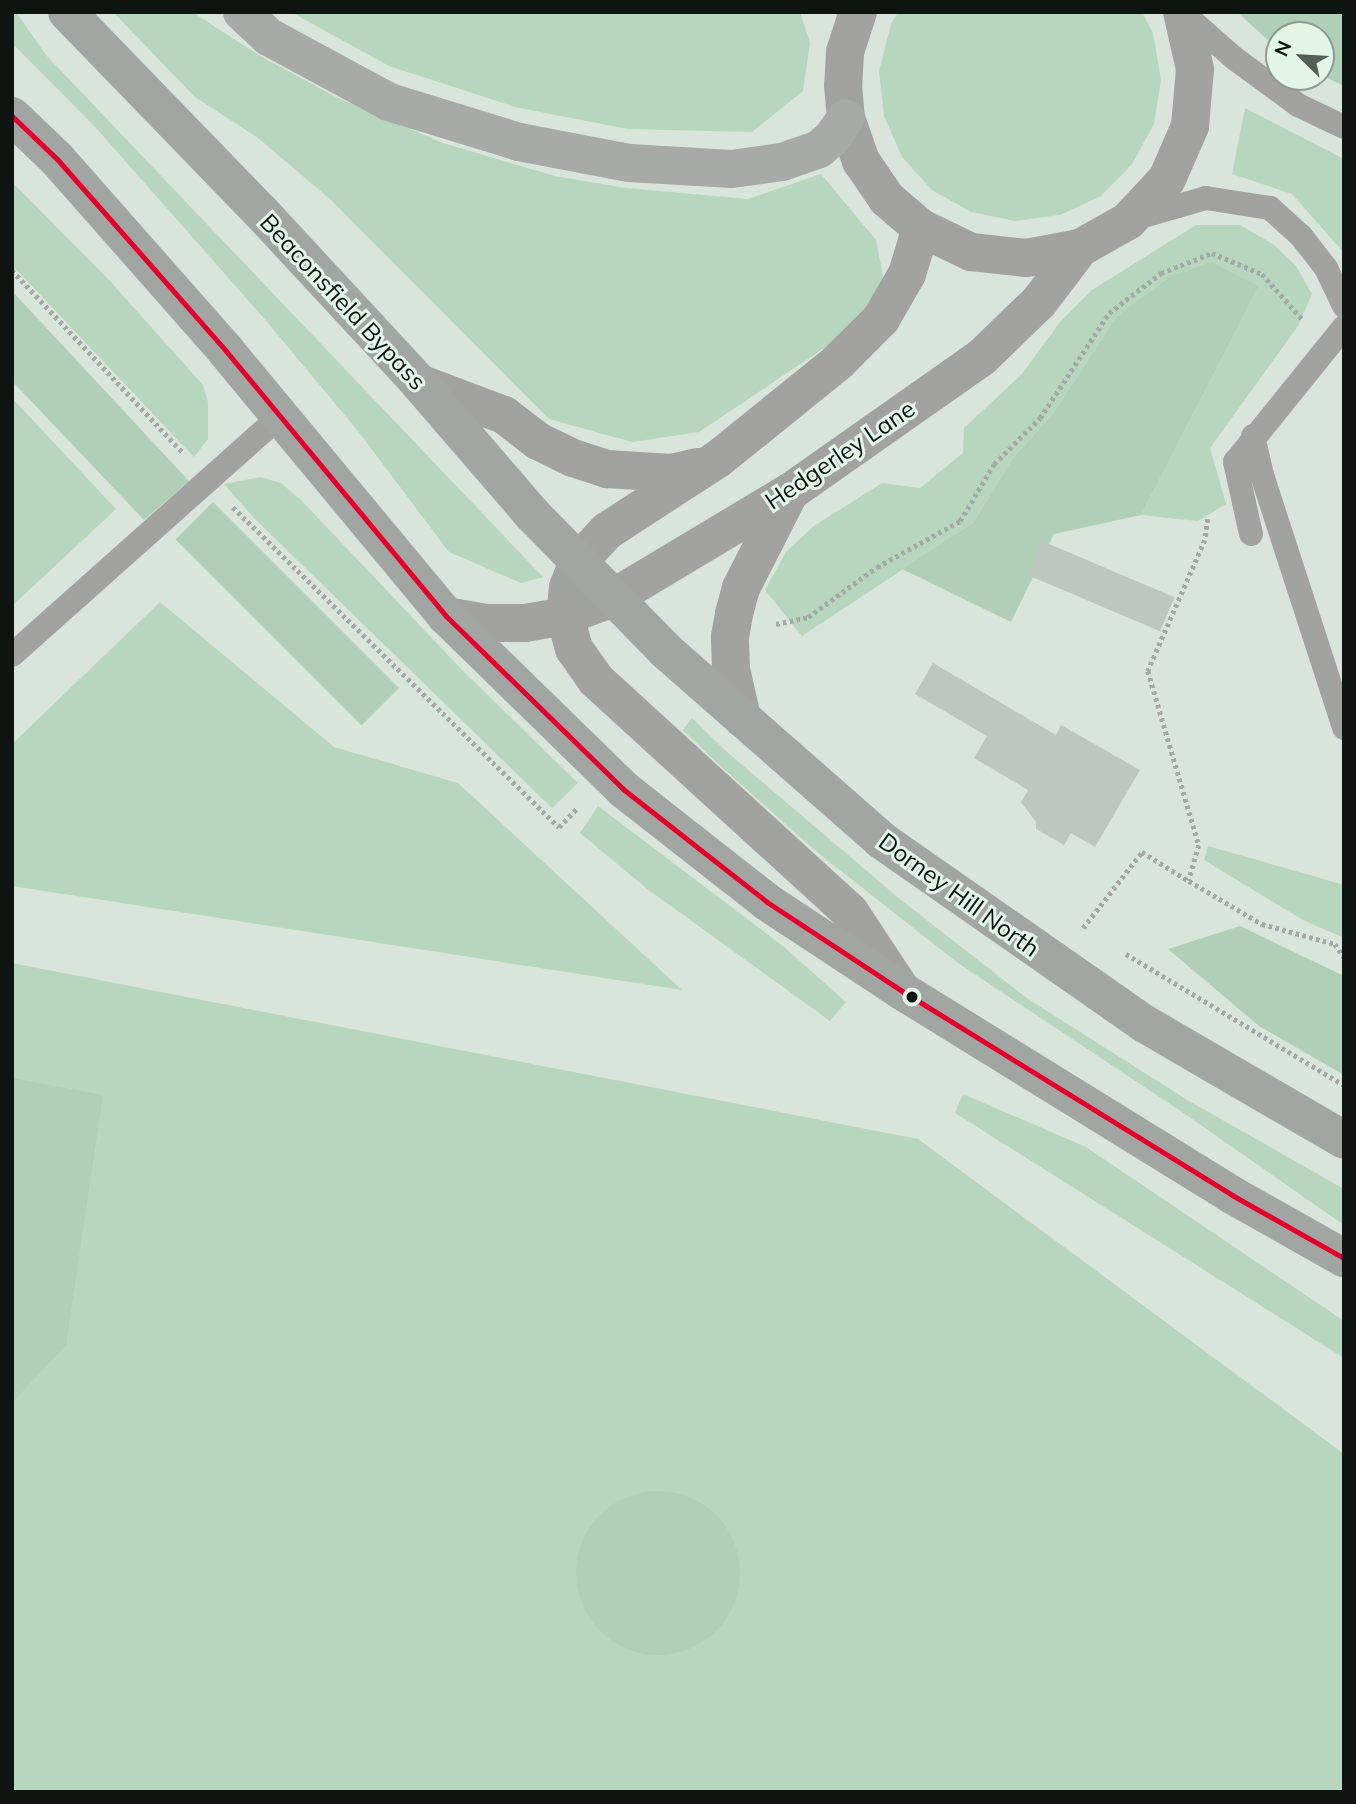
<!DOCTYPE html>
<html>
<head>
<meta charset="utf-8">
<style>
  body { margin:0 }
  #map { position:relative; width:1356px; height:1804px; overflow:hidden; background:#d9e4db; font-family:Mulish,sans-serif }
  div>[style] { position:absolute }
  .green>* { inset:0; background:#b6d7be }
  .forest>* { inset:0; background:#afd0b6; transform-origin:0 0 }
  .round { border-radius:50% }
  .building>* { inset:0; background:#bec6c0; transform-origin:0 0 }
  .path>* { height:4.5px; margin-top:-2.25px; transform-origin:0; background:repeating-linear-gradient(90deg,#a5a8a5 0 3.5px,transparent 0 7px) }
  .service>* { height:24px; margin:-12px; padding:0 12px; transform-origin:12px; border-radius:12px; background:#a2a3a1 }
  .tertiary>* { height:38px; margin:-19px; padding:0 19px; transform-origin:19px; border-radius:19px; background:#a2a3a1 }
  .primary>* { height:38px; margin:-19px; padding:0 19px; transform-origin:19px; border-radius:19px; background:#a2a6a3 }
  .motorway>* { height:38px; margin:-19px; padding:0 19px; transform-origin:19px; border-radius:19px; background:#a7aaa7 }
  .bus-1>* { height:5px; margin:-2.5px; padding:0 2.5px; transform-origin:2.5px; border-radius:2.5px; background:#e4002b }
  .dots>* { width:19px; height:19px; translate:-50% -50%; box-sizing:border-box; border:4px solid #e2f5e6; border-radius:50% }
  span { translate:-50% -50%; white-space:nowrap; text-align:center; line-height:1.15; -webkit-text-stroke:6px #e2f5e6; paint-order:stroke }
  .street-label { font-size:24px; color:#0e1510 }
  .frame { position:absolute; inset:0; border:14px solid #0e1510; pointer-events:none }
  .north { position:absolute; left:1265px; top:21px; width:70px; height:70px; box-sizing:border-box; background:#e2f5e6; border:2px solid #8d9b90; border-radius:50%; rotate:294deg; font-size:19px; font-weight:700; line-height:28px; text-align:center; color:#0e1510 }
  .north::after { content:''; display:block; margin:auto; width:24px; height:32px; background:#555d57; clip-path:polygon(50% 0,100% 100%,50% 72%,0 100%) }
</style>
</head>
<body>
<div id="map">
  <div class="green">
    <div style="clip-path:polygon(12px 12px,16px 12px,46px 55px,543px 577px,521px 583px,449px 552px,358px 431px,262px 316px,97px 129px,12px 43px)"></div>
    <div style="clip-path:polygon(113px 12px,192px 12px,262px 57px,336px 97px,443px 143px,555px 176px,626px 188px,748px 199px,821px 174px,876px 240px,885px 286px,866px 320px,699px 432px,632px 442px,549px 419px,330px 199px,258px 138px,195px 97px)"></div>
    <div style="clip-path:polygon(291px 12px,800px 12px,810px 43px,803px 91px,752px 132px,628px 129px,515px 107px,389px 66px)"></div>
    <div style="clip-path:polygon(898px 12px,1142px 12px,1153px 33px,1161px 80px,1154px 124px,1132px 164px,1101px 196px,1060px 215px,1015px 221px,971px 212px,932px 190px,902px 157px,884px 116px,879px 71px,891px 24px)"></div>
    <div style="clip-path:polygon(1245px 108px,1344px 159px,1344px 253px,1292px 194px,1232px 174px)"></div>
    <div style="clip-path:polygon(12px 182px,109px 280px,203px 385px,208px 402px,208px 439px,194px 457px,12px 265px)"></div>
    <div style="clip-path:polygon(1196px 225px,1240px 225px,1273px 244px,1296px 266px,1312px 294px,1298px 326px,1210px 448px,1226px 504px,1198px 521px,1141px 515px,1259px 286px,1212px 262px,1117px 316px,1054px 412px,1013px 458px,973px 523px,802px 636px,765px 590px,786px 552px,814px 526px,882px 483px,920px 488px,963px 453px,964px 428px,1022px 374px,1060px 322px,1092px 290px)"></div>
    <div style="clip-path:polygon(12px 398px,116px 509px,12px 606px)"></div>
    <div style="clip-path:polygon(261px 477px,281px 483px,301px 500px,464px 672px,578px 783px,552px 808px,253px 517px,224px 484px)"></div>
    <div style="clip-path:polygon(160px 602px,334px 747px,458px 783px,682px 990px,12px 886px,12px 744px)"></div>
    <div style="clip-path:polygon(692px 718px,727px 752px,901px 900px,1028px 999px,1189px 1101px,1344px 1189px,1344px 1225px,1182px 1112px,958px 963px,818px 853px,715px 761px,683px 730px)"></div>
    <div style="clip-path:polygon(598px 806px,784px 947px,846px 1002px,830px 1021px,646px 888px,580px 833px)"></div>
    <div style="clip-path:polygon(1208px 846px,1344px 885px,1344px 938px,1303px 920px,1204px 860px)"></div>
    <div style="clip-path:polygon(12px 963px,918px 1139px,1344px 1454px,1344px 1792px,12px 1792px)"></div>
    <div style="clip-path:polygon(963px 1094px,1086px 1147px,1344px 1321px,1344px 1358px,955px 1113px)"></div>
  </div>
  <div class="forest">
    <div style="clip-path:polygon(1237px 12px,1344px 12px,1344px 86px,1321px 75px,1321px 35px,1279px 35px,1279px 50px)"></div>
    <div style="clip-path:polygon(1212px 262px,1259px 286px,1141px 515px,1054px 534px,1011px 622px,902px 569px,973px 523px,1013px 458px,1054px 412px,1117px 316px,1171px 276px)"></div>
    <div style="clip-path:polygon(12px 291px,189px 481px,144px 520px,12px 381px)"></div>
    <div style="left:213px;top:502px;width:263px;height:53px;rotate:45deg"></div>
    <div style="clip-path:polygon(1240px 926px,1344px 976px,1344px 1075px,1259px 1026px,1168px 949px)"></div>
    <div style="clip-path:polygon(12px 1078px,103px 1095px,66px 1345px,12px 1403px)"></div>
    <div class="round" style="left:576px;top:1491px;width:164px;height:164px"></div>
  </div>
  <div class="building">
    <div style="left:1042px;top:541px;width:144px;height:37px;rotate:23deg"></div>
    <div style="clip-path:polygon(933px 663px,1056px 735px,1061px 725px,1140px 770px,1095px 847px,1071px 833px,1064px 845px,1036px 829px,1036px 822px,1021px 802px,1028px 790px,974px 758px,987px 736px,915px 694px)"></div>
  </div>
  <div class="path">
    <div style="left:12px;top:270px;width:252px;rotate:46.9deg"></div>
    <div style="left:233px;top:507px;width:457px;rotate:44.5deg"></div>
    <div style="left:559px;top:827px;width:28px;rotate:-46deg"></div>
    <div style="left:1208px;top:519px;width:21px;rotate:98deg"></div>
    <div style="left:1205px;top:540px;width:143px;rotate:113.5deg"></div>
    <div style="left:1148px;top:671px;width:181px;rotate:73.7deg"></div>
    <div style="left:1199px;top:845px;width:37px;rotate:106deg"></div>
    <div style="left:1189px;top:881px;width:85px;rotate:30.5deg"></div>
    <div style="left:1262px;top:924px;width:76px;rotate:15.3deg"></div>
    <div style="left:1335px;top:944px;width:16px;rotate:55deg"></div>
    <div style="left:776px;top:624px;width:33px;rotate:-12deg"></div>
    <div style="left:808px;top:617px;width:85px;rotate:-35.9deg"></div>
    <div style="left:877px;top:567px;width:95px;rotate:-29deg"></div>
    <div style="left:960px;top:521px;width:66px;rotate:-59.2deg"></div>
    <div style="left:994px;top:464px;width:65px;rotate:-45deg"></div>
    <div style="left:1040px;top:418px;width:126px;rotate:-56.7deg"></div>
    <div style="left:1109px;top:313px;width:66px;rotate:-37.6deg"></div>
    <div style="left:1161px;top:273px;width:55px;rotate:-21.4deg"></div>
    <div style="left:1212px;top:253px;width:54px;rotate:22.8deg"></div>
    <div style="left:1262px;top:274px;width:63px;rotate:48.2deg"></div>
    <div style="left:1083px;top:928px;width:96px;rotate:-52.2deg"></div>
    <div style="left:1142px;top:852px;width:55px;rotate:31.7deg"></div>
    <div style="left:1126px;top:954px;width:254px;rotate:31deg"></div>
  </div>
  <div class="service">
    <div style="left:1183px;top:13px;width:68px;rotate:41.4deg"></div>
    <div style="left:1234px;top:58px;width:79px;rotate:36.3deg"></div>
    <div style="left:1298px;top:105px;width:51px;rotate:25.6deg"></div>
    <div style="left:1133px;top:219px;width:76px;rotate:-16deg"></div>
    <div style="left:1206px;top:198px;width:65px;rotate:8.9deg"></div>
    <div style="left:1270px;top:208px;width:42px;rotate:42.1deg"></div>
    <div style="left:1301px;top:236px;width:41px;rotate:52deg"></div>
    <div style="left:1326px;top:268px;width:42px;rotate:64.7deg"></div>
    <div style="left:1253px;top:436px;width:40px;rotate:77deg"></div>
    <div style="left:1262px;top:475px;width:266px;rotate:72deg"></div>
    <div style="left:1251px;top:534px;width:74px;rotate:-102.5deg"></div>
    <div style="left:1235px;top:462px;width:174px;rotate:-51.1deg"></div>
    <div style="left:12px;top:655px;width:359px;rotate:-41.7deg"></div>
  </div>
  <div class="tertiary">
    <div style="left:858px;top:12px;width:42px;rotate:108deg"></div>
    <div style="left:845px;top:52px;width:33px;rotate:93deg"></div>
    <div style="left:843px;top:85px;width:33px;rotate:85deg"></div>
    <div style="left:846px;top:118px;width:46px;rotate:70.8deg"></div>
    <div style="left:861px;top:161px;width:46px;rotate:55.6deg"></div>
    <div style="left:887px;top:199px;width:45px;rotate:40.5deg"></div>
    <div style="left:921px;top:228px;width:55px;rotate:25.6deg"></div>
    <div style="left:971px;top:252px;width:55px;rotate:6.2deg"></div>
    <div style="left:1026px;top:258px;width:55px;rotate:-10.5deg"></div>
    <div style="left:1080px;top:248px;width:55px;rotate:-29.4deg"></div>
    <div style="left:1128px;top:221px;width:57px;rotate:-47.1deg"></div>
    <div style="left:1167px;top:179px;width:58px;rotate:-66.5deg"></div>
    <div style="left:1190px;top:126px;width:57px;rotate:-85deg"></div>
    <div style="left:1195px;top:69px;width:58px;rotate:-102.8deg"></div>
    <div style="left:419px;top:383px;width:91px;rotate:20.6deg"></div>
    <div style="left:504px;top:415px;width:43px;rotate:37.4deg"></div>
    <div style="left:538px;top:441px;width:39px;rotate:26deg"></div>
    <div style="left:573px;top:458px;width:36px;rotate:18deg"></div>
    <div style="left:607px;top:469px;width:64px;rotate:3.6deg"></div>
    <div style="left:671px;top:473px;width:27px;rotate:-13deg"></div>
    <div style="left:446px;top:616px;width:41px;rotate:9.9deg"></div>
    <div style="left:486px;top:623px;width:39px"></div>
    <div style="left:525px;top:623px;width:41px;rotate:-9.9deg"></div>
    <div style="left:565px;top:616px;width:49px;rotate:-20.3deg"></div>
    <div style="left:611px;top:599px;width:209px;rotate:-30.9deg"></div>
    <div style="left:790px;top:492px;width:235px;rotate:-35.1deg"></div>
    <div style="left:982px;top:357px;width:79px;rotate:-44deg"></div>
    <div style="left:1039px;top:302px;width:68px;rotate:-52.8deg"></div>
    <div style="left:742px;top:718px;width:50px;rotate:-102.7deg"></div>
    <div style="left:731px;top:669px;width:32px;rotate:-92deg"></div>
    <div style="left:730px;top:637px;width:23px;rotate:-80deg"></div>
    <div style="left:734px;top:614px;width:27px;rotate:-75deg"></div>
    <div style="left:741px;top:588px;width:108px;rotate:-63deg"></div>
    <div style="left:902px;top:991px;width:95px;rotate:-123.4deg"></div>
    <div style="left:850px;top:912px;width:344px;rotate:-137.6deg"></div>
    <div style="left:596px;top:680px;width:38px;rotate:-125deg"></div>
    <div style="left:574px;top:649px;width:34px;rotate:-105deg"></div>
    <div style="left:565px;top:616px;width:29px;rotate:-84deg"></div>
    <div style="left:568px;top:587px;width:27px;rotate:-68deg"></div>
    <div style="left:578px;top:562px;width:42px;rotate:-46.9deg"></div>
    <div style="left:607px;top:531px;width:132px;rotate:-33deg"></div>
    <div style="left:718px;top:459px;width:154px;rotate:-38.9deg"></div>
    <div style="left:838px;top:362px;width:61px;rotate:-45deg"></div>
    <div style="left:881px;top:319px;width:52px;rotate:-60deg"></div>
    <div style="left:907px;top:274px;width:48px;rotate:-73.1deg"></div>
  </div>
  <div class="primary">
    <div style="left:67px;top:12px;width:277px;rotate:45.9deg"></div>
    <div style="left:260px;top:211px;width:234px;rotate:47.2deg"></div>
    <div style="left:419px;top:383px;width:174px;rotate:49.2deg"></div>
    <div style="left:533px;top:515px;width:189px;rotate:45.6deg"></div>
    <div style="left:665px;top:650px;width:288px;rotate:41.3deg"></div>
    <div style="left:881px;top:840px;width:322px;rotate:34.9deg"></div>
    <div style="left:1145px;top:1024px;width:230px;rotate:30.2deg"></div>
    <div style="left:12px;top:116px;width:62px;rotate:43.7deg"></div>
    <div style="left:57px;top:159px;width:256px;rotate:48.6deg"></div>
    <div style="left:226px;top:351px;width:344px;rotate:50.3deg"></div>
    <div style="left:446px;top:616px;width:248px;rotate:44.3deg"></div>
    <div style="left:623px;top:789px;width:183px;rotate:38.1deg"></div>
    <div style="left:767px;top:902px;width:162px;rotate:33.4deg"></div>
    <div style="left:902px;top:991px;width:388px;rotate:31.7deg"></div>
    <div style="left:1232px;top:1195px;width:129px;rotate:29.4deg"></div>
  </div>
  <div class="motorway">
    <div style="left:242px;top:12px;width:37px;rotate:43deg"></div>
    <div style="left:269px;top:37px;width:136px;rotate:28.4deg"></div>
    <div style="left:389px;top:102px;width:136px;rotate:17.1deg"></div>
    <div style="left:519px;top:142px;width:112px;rotate:10.8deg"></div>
    <div style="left:629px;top:163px;width:103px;rotate:3.3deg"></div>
    <div style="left:732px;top:169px;width:50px;rotate:-8deg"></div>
    <div style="left:782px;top:162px;width:39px;rotate:-19deg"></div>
    <div style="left:819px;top:149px;width:17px;rotate:-40deg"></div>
    <div style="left:832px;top:138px;width:24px;rotate:-55deg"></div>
  </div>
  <div class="bus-1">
    <div style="left:12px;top:116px;width:62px;rotate:43.7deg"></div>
    <div style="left:57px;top:159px;width:256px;rotate:48.6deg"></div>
    <div style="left:226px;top:351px;width:344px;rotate:50.3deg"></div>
    <div style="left:446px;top:616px;width:248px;rotate:44.3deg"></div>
    <div style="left:623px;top:789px;width:183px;rotate:38.1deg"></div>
    <div style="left:767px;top:902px;width:162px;rotate:33.4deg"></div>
    <div style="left:902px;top:991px;width:388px;rotate:31.7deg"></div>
    <div style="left:1232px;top:1195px;width:129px;rotate:29.4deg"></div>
  </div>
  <div class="dots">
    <div style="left:912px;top:997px;background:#0e1510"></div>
  </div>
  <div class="street-label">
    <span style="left:343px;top:302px;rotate:47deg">Beaconsfield Bypass</span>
    <span style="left:840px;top:455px;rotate:-34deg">Hedgerley Lane</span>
    <span style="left:959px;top:895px;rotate:36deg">Dorney Hill North</span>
  </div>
  <div class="frame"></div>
  <div class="north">N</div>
</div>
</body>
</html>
